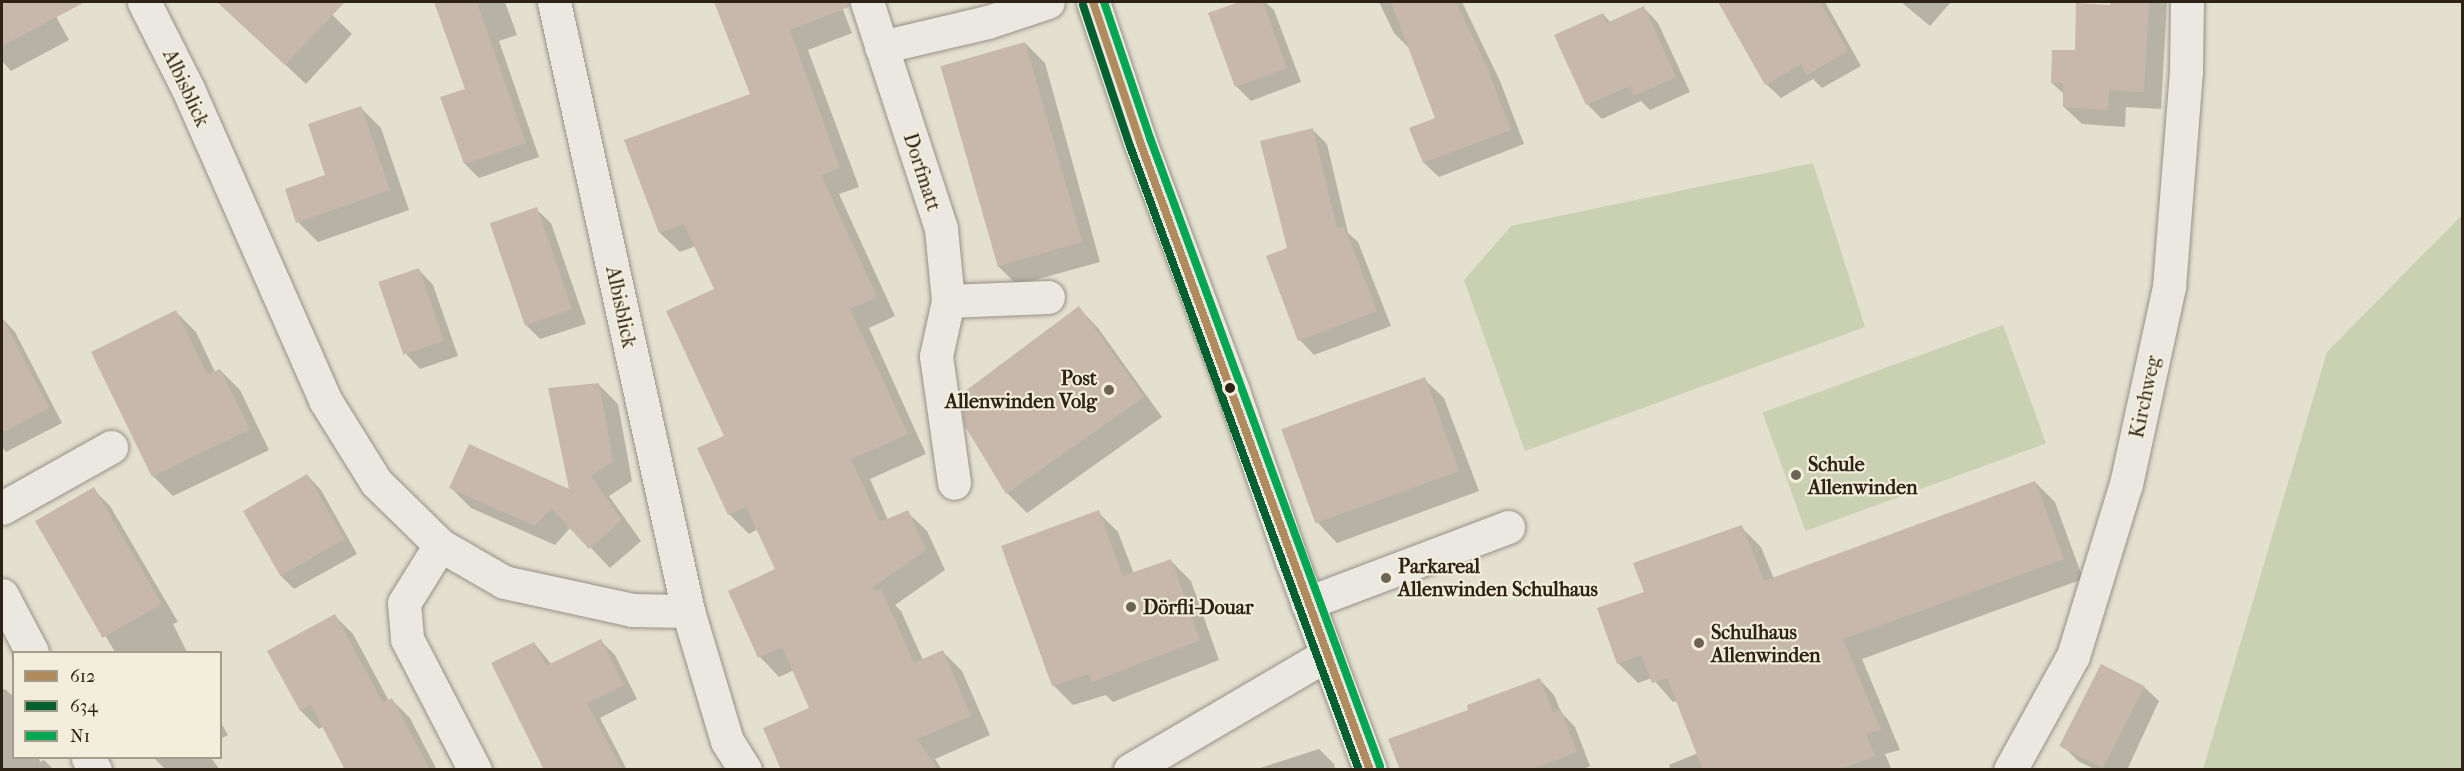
<!DOCTYPE html>
<html>
<head>
<meta charset="utf-8">
<style>
  body { margin:0 }
  #map { position:relative; width:2464px; height:771px; overflow:hidden; background:#e4e0d0; font-family:"IM FELL French Canon",serif }
  div>[style] { position:absolute }
  .green>* { inset:0; background:#cad1b2; transform-origin:0 0 }
  .shadow>* { inset:0; background:#0003 }
  .building>* { inset:0; background:#c8b8ab; transform-origin:0 0 }
  .roads { filter:drop-shadow(0 0 2px #959187) drop-shadow(0 0 2px #959187) }
  .minor>* { height:33px; margin:-16.5px; padding:0 16.5px; transform-origin:16.5px; border-radius:16.5px; background:#eae8e0 }
  .bus-1>* { height:8px; margin:-4px; padding:0 4px; transform-origin:4px; border-radius:4px; background:#af8b5e }
  .bus-2>* { height:8px; margin:-4px; padding:0 4px; transform-origin:4px; border-radius:4px; background:#006030 }
  .bus-3>* { height:8px; margin:-4px; padding:0 4px; transform-origin:4px; border-radius:4px; background:#00a651 }
  .dots>* { width:16px; height:16px; translate:-50% -50%; box-sizing:border-box; border:3px solid #f3eddb; border-radius:50% }
  span { translate:-50% -50%; white-space:nowrap; text-align:center; line-height:1.15; -webkit-text-stroke:4.5px #f3eddb; paint-order:stroke }
  .street-label { font-size:20px; color:#2e2115 }
  .poi-label { font-size:20px; color:#2e2115; font-weight:700 }
  .right { translate:-100% -50%; text-align:right }
  .left { translate:0 -50%; text-align:left }
  .frame { position:absolute; inset:0; border:3px solid #2e2115; pointer-events:none }
  .legend { position:absolute; left:12px; top:651px; width:210px; height:108px; box-sizing:border-box; background:#f3eddb; border:2px solid #a49b8c; margin:0; padding:8px 10px; list-style:none; font-size:18px; color:#2e2115 }
  .legend li { display:flex; align-items:center; gap:12px; height:30px }
  .legend b { width:30px; border:2px solid #a49b8c }
</style>
</head>
<body>
<div id="map">
  <div class="green">
    <div style="clip-path:polygon(1813px 163px,1865px 327px,1525px 451px,1464px 280px,1511px 226px)"></div>
    <div style="clip-path:polygon(2462px 215px,2462px 769px,2203px 769px,2327px 352px)"></div>
    <div style="left:2003px;top:325px;width:126px;height:256px;rotate:70deg"></div>
  </div>
  <div class="shadow">
    <div style="clip-path:polygon(2px 2px,48px 2px,69px 40px,11px 71px,2px 61px)"></div>
    <div style="clip-path:polygon(218px 2px,319px 2px,352px 34px,306px 84px)"></div>
    <div style="clip-path:polygon(436px 2px,505px 2px,517px 35px,499px 41px,539px 157px,479px 178px,465px 164px,466px 90px)"></div>
    <div style="clip-path:polygon(715px 2px,840px 2px,852px 33px,808px 50px,859px 187px,839px 194px,895px 316px,869px 328px,926px 454px,870px 479px,888px 520px,907px 512px,927px 531px,945px 570px,895px 605px,901px 611px,923px 660px,943px 652px,962px 671px,990px 735px,935px 759px,942px 770px,783px 770px,811px 709px,794px 670px,779px 677px,760px 657px,777px 570px,758px 529px,749px 534px,729px 514px,716px 290px,696px 246px,680px 252px,660px 233px,752px 95px)"></div>
    <div style="clip-path:polygon(1244px 2px,1265px 2px,1274px 10px,1301px 82px,1251px 101px,1236px 86px,1210px 14px)"></div>
    <div style="clip-path:polygon(1379px 2px,1462px 2px,1500px 81px,1524px 144px,1439px 177px,1424px 163px,1411px 128px,1437px 118px,1409px 48px,1394px 33px)"></div>
    <div style="clip-path:polygon(1730px 2px,1825px 2px,1861px 66px,1822px 88px,1813px 79px,1781px 98px,1766px 84px,1722px 6px)"></div>
    <div style="clip-path:polygon(1901px 2px,1951px 2px,1930px 26px)"></div>
    <div style="clip-path:polygon(2112px 2px,2167px 2px,2161px 109px,2126px 107px,2125px 127px,2082px 124px,2064px 107px,2065px 95px,2052px 83px,2111px 6px)"></div>
    <div style="clip-path:polygon(1644px 8px,1658px 23px,1690px 92px,1650px 110px,1641px 101px,1602px 119px,1587px 104px,1603px 14px,1611px 23px)"></div>
    <div style="clip-path:polygon(1025px 43px,1045px 63px,1100px 262px,1017px 285px,997px 265px)"></div>
    <div style="clip-path:polygon(361px 108px,381px 128px,409px 210px,318px 242px,298px 222px,327px 176px)"></div>
    <div style="clip-path:polygon(1312px 129px,1327px 144px,1348px 233px,1358px 242px,1391px 326px,1314px 355px,1300px 340px)"></div>
    <div style="clip-path:polygon(536px 209px,551px 223px,586px 324px,540px 339px,526px 325px)"></div>
    <div style="clip-path:polygon(419px 270px,433px 285px,458px 356px,420px 369px,406px 354px)"></div>
    <div style="clip-path:polygon(1079px 308px,1098px 328px,1162px 417px,1027px 513px,1007px 493px)"></div>
    <div style="clip-path:polygon(176px 312px,196px 332px,215px 372px,220px 370px,240px 390px,269px 450px,173px 496px,153px 476px,93px 353px)"></div>
    <div style="clip-path:polygon(2px 318px,15px 332px,62px 423px,6px 452px,2px 447px)"></div>
    <div style="clip-path:polygon(1424px 379px,1444px 398px,1479px 491px,1337px 543px,1318px 523px,1283px 431px)"></div>
    <div style="clip-path:polygon(598px 384px,618px 404px,632px 481px,609px 496px,641px 541px,610px 568px,571px 527px,555px 545px,471px 508px,451px 488px,571px 492px)"></div>
    <div style="clip-path:polygon(307px 475px,321px 490px,357px 554px,294px 589px,280px 575px)"></div>
    <div style="clip-path:polygon(2035px 482px,2055px 502px,2083px 579px,1862px 659px,1900px 750px,1885px 754px,1892px 770px,1671px 770px,1669px 765px,1698px 753px,1677px 701px,1673px 702px,1652px 678px,1638px 683px,1618px 663px,1646px 593px,1741px 527px,1761px 547px,1774px 579px)"></div>
    <div style="clip-path:polygon(93px 489px,110px 506px,178px 622px,173px 624px,187px 652px,115px 652px,38px 522px)"></div>
    <div style="clip-path:polygon(1098px 512px,1118px 532px,1134px 574px,1171px 561px,1191px 581px,1219px 660px,1113px 702px,1106px 695px,1073px 705px,1053px 685px)"></div>
    <div style="clip-path:polygon(335px 616px,353px 634px,389px 701px,392px 700px,410px 718px,437px 770px,347px 770px,324px 726px,319px 729px,301px 711px,269px 651px)"></div>
    <div style="clip-path:polygon(601px 641px,615px 655px,637px 699px,600px 718px,627px 770px,551px 770px,534px 643px,552px 665px)"></div>
    <div style="clip-path:polygon(1540px 680px,1554px 695px,1561px 712px,1575px 727px,1590px 766px,1582px 770px,1401px 770px)"></div>
    <div style="clip-path:polygon(2144px 687px,2159px 701px,2127px 770px,2096px 770px,2078px 761px,2064px 747px)"></div>
    <div style="clip-path:polygon(5px 689px,14px 697px,14px 758px,39px 758px,40px 762px,44px 760px,54px 770px,2px 770px,2px 690px)"></div>
    <div style="clip-path:polygon(220px 721px,228px 735px,220px 739px)"></div>
    <div style="clip-path:polygon(1319px 749px,1334px 764px,1335px 770px,1254px 770px)"></div>
    <div style="clip-path:polygon(154px 758px,211px 758px,220px 770px,166px 770px)"></div>
  </div>
  <div class="building">
    <div style="clip-path:polygon(2px 2px,85px 2px,2px 46px)"></div>
    <div style="clip-path:polygon(217px 2px,345px 2px,285px 65px)"></div>
    <div style="clip-path:polygon(434px 2px,477px 2px,526px 143px,464px 164px,440px 97px,465px 89px)"></div>
    <div style="clip-path:polygon(714px 2px,849px 2px,849px 7px,790px 30px,840px 168px,821px 175px,877px 297px,850px 309px,908px 434px,851px 459px,880px 522px,908px 510px,926px 550px,873px 587px,875px 591px,881px 589px,914px 663px,943px 650px,971px 716px,917px 739px,938px 770px,781px 770px,763px 728px,809px 708px,782px 647px,758px 658px,728px 591px,775px 569px,746px 507px,728px 515px,697px 448px,724px 436px,666px 311px,714px 289px,684px 224px,659px 233px,624px 140px,750px 94px)"></div>
    <div style="clip-path:polygon(1239px 2px,1263px 2px,1287px 68px,1235px 87px,1208px 13px)"></div>
    <div style="clip-path:polygon(1391px 2px,1456px 2px,1486px 65px,1511px 130px,1423px 163px,1409px 128px,1435px 118px)"></div>
    <div style="clip-path:polygon(1718px 2px,1820px 2px,1848px 51px,1807px 75px,1801px 64px,1765px 85px)"></div>
    <div style="clip-path:polygon(2110px 2px,2149px 2px,2144px 92px,2109px 90px,2108px 110px,2063px 107px,2063px 83px,2051px 83px,2052px 50px,2075px 50px,2076px 3px,2110px 5px)"></div>
    <div style="clip-path:polygon(1644px 6px,1676px 77px,1634px 96px,1630px 86px,1586px 105px,1554px 35px,1603px 13px,1607px 23px)"></div>
    <div style="left:1025px;top:42px;width:208px;height:88px;rotate:74deg"></div>
    <div style="clip-path:polygon(361px 106px,390px 190px,296px 223px,285px 189px,325px 175px,308px 124px)"></div>
    <div style="clip-path:polygon(1313px 128px,1337px 229px,1344px 226px,1377px 311px,1298px 341px,1266px 256px,1287px 248px,1260px 141px)"></div>
    <div style="left:537px;top:207px;width:108px;height:50px;rotate:71deg"></div>
    <div style="left:419px;top:268px;width:77px;height:43px;rotate:71deg"></div>
    <div style="clip-path:polygon(1079px 306px,1144px 397px,1006px 494px,965px 426px,960px 395px)"></div>
    <div style="clip-path:polygon(176px 310px,207px 374px,220px 369px,250px 429px,152px 477px,91px 352px)"></div>
    <div style="clip-path:polygon(2px 317px,49px 408px,2px 433px)"></div>
    <div style="left:1425px;top:377px;width:100px;height:153px;rotate:70deg"></div>
    <div style="clip-path:polygon(599px 383px,613px 461px,591px 476px,622px 520px,589px 549px,551px 508px,535px 526px,449px 488px,469px 444px,569px 489px,548px 388px)"></div>
    <div style="left:307px;top:474px;width:75px;height:74px;rotate:60deg"></div>
    <div style="clip-path:polygon(2035px 481px,2064px 559px,1843px 639px,1881px 730px,1866px 734px,1875px 756px,1838px 770px,1703px 770px,1667px 678px,1652px 683px,1641px 655px,1617px 664px,1597px 608px,1644px 592px,1633px 563px,1742px 525px,1764px 581px)"></div>
    <div style="left:94px;top:487px;width:135px;height:68px;rotate:60deg"></div>
    <div style="clip-path:polygon(1099px 510px,1123px 576px,1171px 559px,1200px 640px,1092px 682px,1089px 674px,1052px 686px,1001px 546px)"></div>
    <div style="clip-path:polygon(335px 614px,383px 703px,392px 698px,430px 770px,345px 770px,311px 705px,300px 711px,267px 651px)"></div>
    <div style="clip-path:polygon(601px 639px,624px 685px,587px 703px,622px 770px,544px 770px,491px 663px,534px 642px,546px 666px)"></div>
    <div style="left:2101px;top:664px;width:49px;height:92px;rotate:27deg"></div>
    <div style="clip-path:polygon(1540px 678px,1553px 713px,1561px 710px,1577px 752px,1529px 770px,1400px 770px,1388px 739px,1468px 710px,1467px 705px)"></div>
  </div>
  <div class="roads">
    <div class="minor">
      <div style="left:144px;top:2px;width:97px;rotate:63.2deg"></div>
      <div style="left:188px;top:89px;width:340px;rotate:66.2deg"></div>
      <div style="left:325px;top:400px;width:97px;rotate:58.1deg"></div>
      <div style="left:376px;top:482px;width:90px;rotate:44.5deg"></div>
      <div style="left:440px;top:545px;width:74px;rotate:30deg"></div>
      <div style="left:504px;top:582px;width:131px;rotate:12.3deg"></div>
      <div style="left:632px;top:610px;width:56px;rotate:1deg"></div>
      <div style="left:554px;top:2px;width:624px;rotate:77.59deg"></div>
      <div style="left:688px;top:611px;width:136px;rotate:73.3deg"></div>
      <div style="left:727px;top:741px;width:34px;rotate:58deg"></div>
      <div style="left:867px;top:2px;width:239px;rotate:71.9deg"></div>
      <div style="left:941px;top:229px;width:72px;rotate:84.4deg"></div>
      <div style="left:948px;top:301px;width:100px;rotate:-2.3deg"></div>
      <div style="left:1093px;top:2px;width:148px;rotate:71.4deg"></div>
      <div style="left:1140px;top:142px;width:263px;rotate:69.5deg"></div>
      <div style="left:1232px;top:388px;width:183px;rotate:70.9deg"></div>
      <div style="left:1292px;top:561px;width:223px;rotate:69.5deg"></div>
      <div style="left:881px;top:47px;width:110px;rotate:-13.2deg"></div>
      <div style="left:988px;top:22px;width:63px;rotate:-18.4deg"></div>
      <div style="left:948px;top:301px;width:56px;rotate:102.3deg"></div>
      <div style="left:936px;top:356px;width:128px;rotate:81.9deg"></div>
      <div style="left:2px;top:508px;width:125px;rotate:-29.2deg"></div>
      <div style="left:440px;top:545px;width:68px;rotate:121.8deg"></div>
      <div style="left:404px;top:603px;width:36px;rotate:85deg"></div>
      <div style="left:407px;top:639px;width:148px;rotate:62.6deg"></div>
      <div style="left:2px;top:595px;width:64px;rotate:62.2deg"></div>
      <div style="left:1307px;top:603px;width:215px;rotate:-20.7deg"></div>
      <div style="left:88px;top:758px;width:14px;rotate:60deg"></div>
      <div style="left:1130px;top:770px;width:227px;rotate:-30.4deg"></div>
      <div style="left:2010px;top:770px;width:130px;rotate:-61.1deg"></div>
      <div style="left:2073px;top:656px;width:180px;rotate:-72.9deg"></div>
      <div style="left:2126px;top:484px;width:202px;rotate:-77.7deg"></div>
      <div style="left:2169px;top:287px;width:218px;rotate:-85.5deg"></div>
      <div style="left:2186px;top:70px;width:68px;rotate:-89.2deg"></div>
    </div>
  </div>
  <div class="bus-1">
    <div style="left:1093px;top:2px;width:148px;rotate:71.4deg"></div>
    <div style="left:1140px;top:142px;width:669px;rotate:69.89deg"></div>
  </div>
  <div class="bus-2">
    <div style="left:1083px;top:5px;width:149px;rotate:71.6deg"></div>
    <div style="left:1130px;top:146px;width:665px;rotate:69.85deg"></div>
  </div>
  <div class="bus-3">
    <div style="left:1104px;top:2px;width:144px;rotate:71.3deg"></div>
    <div style="left:1150px;top:138px;width:669px;rotate:69.89deg"></div>
  </div>
  <div class="dots">
    <div style="left:1230px;top:388px;background:#2e2115"></div>
    <div style="left:1109px;top:390px;background:#6e6456"></div>
    <div style="left:1796px;top:475px;background:#6e6456"></div>
    <div style="left:1386px;top:578px;background:#6e6456"></div>
    <div style="left:1131px;top:607px;background:#6e6456"></div>
    <div style="left:1699px;top:643px;background:#6e6456"></div>
  </div>
  <div class="street-label">
    <span style="left:186px;top:88px;rotate:65deg">Albisblick</span>
    <span style="left:922px;top:172px;rotate:72deg">Dorfmatt</span>
    <span style="left:621px;top:307px;rotate:78deg">Albisblick</span>
    <span style="left:2145px;top:397px;rotate:-78deg">Kirchweg</span>
  </div>
  <div class="poi-label">
    <span class="right" style="left:1097px;top:390px">Post<br>Allenwinden Volg</span>
    <span class="left" style="left:1808px;top:476px">Schule<br>Allenwinden</span>
    <span class="left" style="left:1398px;top:578px">Parkareal<br>Allenwinden Schulhaus</span>
    <span class="left" style="left:1143px;top:607px">Dörfli-Douar</span>
    <span class="left" style="left:1711px;top:644px">Schulhaus<br>Allenwinden</span>
  </div>
  <div class="frame"></div>
  <ul class="legend">
  <li><b style="height:8px;background:#af8b5e"></b>612</li>
  <li><b style="height:8px;background:#006030"></b>634</li>
  <li><b style="height:8px;background:#00a651"></b>N1</li>
  </ul>
</div>
</body>
</html>
